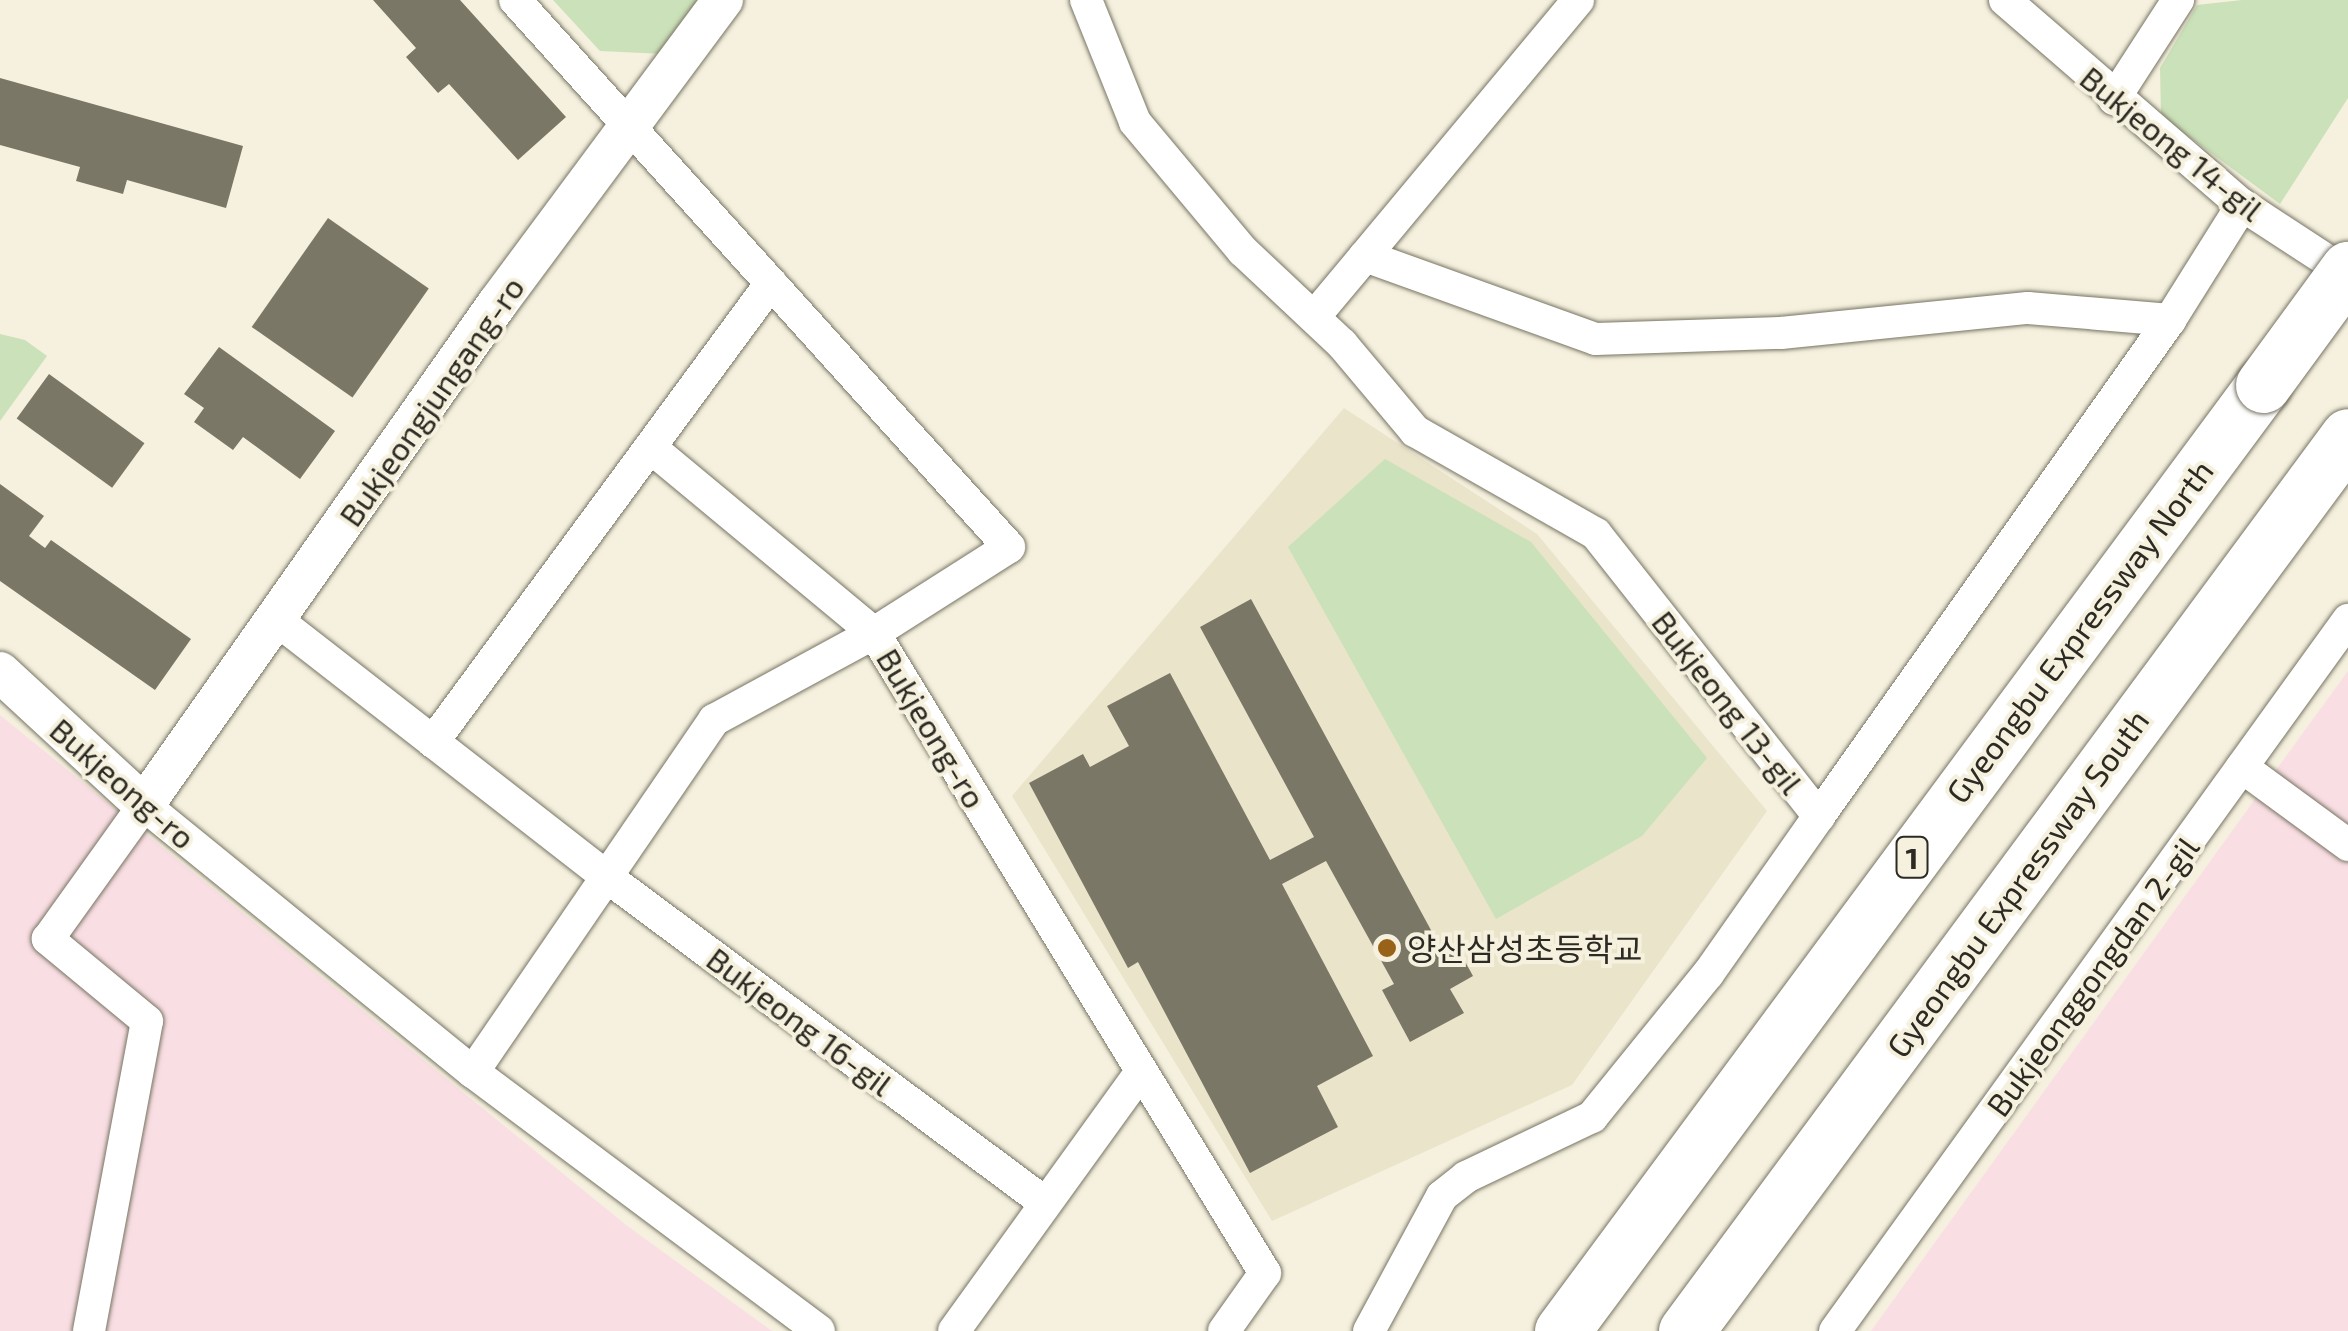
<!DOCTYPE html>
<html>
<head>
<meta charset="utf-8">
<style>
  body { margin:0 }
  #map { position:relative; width:2348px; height:1331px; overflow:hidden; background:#f5f1de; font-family:"Exo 2","Noto Sans KR",sans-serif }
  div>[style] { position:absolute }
  .industrial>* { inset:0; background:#f9dee3 }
  .built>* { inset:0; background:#e9e4ca }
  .green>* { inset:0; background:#cbe1b9 }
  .building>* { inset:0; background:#7b7766; transform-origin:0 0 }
  .roads { filter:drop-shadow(0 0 2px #787464) drop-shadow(0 0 2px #787464) }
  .minor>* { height:32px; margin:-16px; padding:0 16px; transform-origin:16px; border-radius:16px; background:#fff }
  .tertiary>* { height:40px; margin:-20px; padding:0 20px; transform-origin:20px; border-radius:20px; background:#fff }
  .motorway>* { height:55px; margin:-27.5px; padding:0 27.5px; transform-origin:27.5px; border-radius:27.5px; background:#fff }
  .bridges { filter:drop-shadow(0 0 2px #787464) drop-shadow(0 0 2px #787464) }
  .motorway-bridge>* { height:55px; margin:-27.5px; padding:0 27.5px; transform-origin:27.5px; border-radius:27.5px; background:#fff }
  .dots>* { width:28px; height:28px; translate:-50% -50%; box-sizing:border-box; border:5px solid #f5f1de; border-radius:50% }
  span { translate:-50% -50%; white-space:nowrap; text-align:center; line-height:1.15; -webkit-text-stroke:8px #f5f1de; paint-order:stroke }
  .shield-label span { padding:2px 8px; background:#f5f1de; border:2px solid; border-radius:8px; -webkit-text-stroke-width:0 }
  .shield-label { font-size:30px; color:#2c2a23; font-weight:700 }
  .street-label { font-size:32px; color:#2c2a23 }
  .poi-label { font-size:32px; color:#2c2a23 }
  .left { translate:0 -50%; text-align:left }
</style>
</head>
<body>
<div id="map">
  <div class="industrial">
    <div style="clip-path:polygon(2348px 671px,2348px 1331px,1871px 1331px,2284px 759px)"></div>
    <div style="clip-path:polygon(0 715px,626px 1225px,772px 1331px,0 1331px)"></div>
  </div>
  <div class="built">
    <div style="clip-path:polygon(1344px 408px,1537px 534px,1767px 811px,1572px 1085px,1272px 1221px,1012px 796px)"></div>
  </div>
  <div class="green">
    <div style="clip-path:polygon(553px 0,701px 0,664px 54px,600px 51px)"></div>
    <div style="clip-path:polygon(2242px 0,2348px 0,2348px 98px,2280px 204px,2161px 116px,2160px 68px,2197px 5px)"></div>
    <div style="clip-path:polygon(0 334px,25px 340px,47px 356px,0 421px)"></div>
    <div style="clip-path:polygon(1385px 459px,1531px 542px,1707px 758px,1642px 836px,1496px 919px,1288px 547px)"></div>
  </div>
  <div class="building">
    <div style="clip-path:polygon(373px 0,460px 0,566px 117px,518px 160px,449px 84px,438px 93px,406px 57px,416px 48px)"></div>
    <div style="clip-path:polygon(0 78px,243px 146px,226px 208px,127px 180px,123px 194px,76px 181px,80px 167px,0 145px)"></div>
    <div style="left:328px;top:218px;width:123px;height:133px;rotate:35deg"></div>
    <div style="clip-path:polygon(219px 347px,335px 431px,300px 479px,243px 437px,233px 450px,194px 422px,204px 408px,184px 394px)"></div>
    <div style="left:49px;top:374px;width:118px;height:55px;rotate:36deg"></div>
    <div style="clip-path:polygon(0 484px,44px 516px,29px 536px,45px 548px,51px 540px,191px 639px,155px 690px,0 581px)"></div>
    <div style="clip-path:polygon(1251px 599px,1444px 954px,1457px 947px,1473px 976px,1450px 989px,1464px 1013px,1410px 1042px,1382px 990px,1394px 984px,1326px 861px,1282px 884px,1373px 1056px,1317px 1086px,1338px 1127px,1250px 1173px,1138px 962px,1128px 968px,1029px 783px,1083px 754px,1090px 767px,1129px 746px,1107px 706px,1170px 673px,1270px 860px,1314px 837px,1200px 627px)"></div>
  </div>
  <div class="roads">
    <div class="minor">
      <div style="left:515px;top:0;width:737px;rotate:47.91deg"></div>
      <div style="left:1009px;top:547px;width:160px;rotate:147.5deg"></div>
      <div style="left:874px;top:633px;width:750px;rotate:58.58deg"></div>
      <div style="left:1265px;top:1273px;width:71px;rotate:125.3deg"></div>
      <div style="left:1086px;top:0;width:131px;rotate:68.1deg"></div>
      <div style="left:1135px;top:122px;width:168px;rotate:50.1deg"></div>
      <div style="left:1243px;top:251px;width:136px;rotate:43.2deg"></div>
      <div style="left:1342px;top:344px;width:114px;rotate:50deg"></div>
      <div style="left:1415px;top:431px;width:208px;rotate:29.6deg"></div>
      <div style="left:1596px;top:534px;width:360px;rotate:51.7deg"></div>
      <div style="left:1819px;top:816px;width:608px;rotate:-54.71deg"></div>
      <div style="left:2170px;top:320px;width:136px;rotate:-57.9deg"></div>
      <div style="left:2005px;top:0;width:313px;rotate:40.9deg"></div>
      <div style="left:2242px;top:205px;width:126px;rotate:33.1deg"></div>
      <div style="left:2114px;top:99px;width:118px;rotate:-57.1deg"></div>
      <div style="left:1365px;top:256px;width:333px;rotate:-50.2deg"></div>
      <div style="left:1314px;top:317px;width:80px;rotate:-50.1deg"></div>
      <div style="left:1365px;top:256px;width:245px;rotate:19.8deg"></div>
      <div style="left:1596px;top:339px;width:185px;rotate:-1.9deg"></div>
      <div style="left:1781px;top:333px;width:248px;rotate:-5.8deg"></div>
      <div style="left:2028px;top:308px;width:143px;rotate:4.8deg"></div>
      <div style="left:278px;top:621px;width:417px;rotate:37.9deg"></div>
      <div style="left:607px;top:877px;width:545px;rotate:36.64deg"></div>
      <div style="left:433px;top:742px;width:570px;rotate:-53.63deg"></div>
      <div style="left:2242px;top:767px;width:132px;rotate:36.3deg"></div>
      <div style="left:473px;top:1072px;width:427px;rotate:-55.6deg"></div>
      <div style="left:714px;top:720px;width:182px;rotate:-28.5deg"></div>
      <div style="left:874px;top:633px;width:291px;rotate:-140.3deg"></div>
      <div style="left:89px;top:1331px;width:315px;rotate:-79.4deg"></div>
      <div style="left:147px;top:1021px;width:129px;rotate:-140.4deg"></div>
      <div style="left:48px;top:939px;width:165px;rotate:-54.4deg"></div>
      <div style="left:144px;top:805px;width:424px;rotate:39.1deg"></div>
      <div style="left:473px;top:1072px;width:432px;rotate:36.8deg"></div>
      <div style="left:954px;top:1331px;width:319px;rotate:-54.2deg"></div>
      <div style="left:1369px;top:1331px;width:153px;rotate:-61.6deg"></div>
      <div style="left:1442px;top:1196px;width:31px;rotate:-38deg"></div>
      <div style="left:1466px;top:1177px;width:140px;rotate:-25.5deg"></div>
      <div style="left:1592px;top:1117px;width:184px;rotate:-51deg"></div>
      <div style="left:1708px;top:974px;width:193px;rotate:-54.9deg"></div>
      <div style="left:1835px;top:1331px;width:877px;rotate:-54.19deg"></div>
    </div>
    <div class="tertiary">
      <div style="left:0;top:672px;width:196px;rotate:42.7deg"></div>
      <div style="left:144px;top:805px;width:613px;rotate:-54.83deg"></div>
      <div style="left:497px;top:304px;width:379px;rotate:-53.4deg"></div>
    </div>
    <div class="motorway">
      <div style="left:1562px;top:1331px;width:1177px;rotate:-53.46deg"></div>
      <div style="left:1686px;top:1331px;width:1113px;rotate:-53.51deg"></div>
    </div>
  </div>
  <div class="bridges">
    <div class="motorway-bridge">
      <div style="left:2263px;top:385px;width:144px;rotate:-53.8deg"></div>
    </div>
  </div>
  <div class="dots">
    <div style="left:1387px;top:948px;background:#986319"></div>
  </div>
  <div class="shield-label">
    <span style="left:1912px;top:857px">1</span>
  </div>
  <div class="street-label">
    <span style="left:2172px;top:143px;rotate:39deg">Bukjeong 14-gil</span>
    <span style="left:431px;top:401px;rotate:-55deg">Bukjeongjungang-ro</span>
    <span style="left:2079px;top:631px;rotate:-53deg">Gyeongbu Expressway North</span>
    <span style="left:1728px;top:702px;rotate:52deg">Bukjeong 13-gil</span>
    <span style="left:932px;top:728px;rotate:59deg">Bukjeong-ro</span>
    <span style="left:123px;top:783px;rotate:41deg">Bukjeong-ro</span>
    <span style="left:2017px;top:883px;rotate:-54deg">Gyeongbu Expressway South</span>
    <span style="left:2092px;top:976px;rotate:-54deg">Bukjeonggongdan 2-gil</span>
    <span style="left:800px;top:1021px;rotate:37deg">Bukjeong 16-gil</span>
  </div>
  <div class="poi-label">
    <span class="left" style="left:1407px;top:948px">양산삼성초등학교</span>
  </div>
</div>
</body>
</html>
